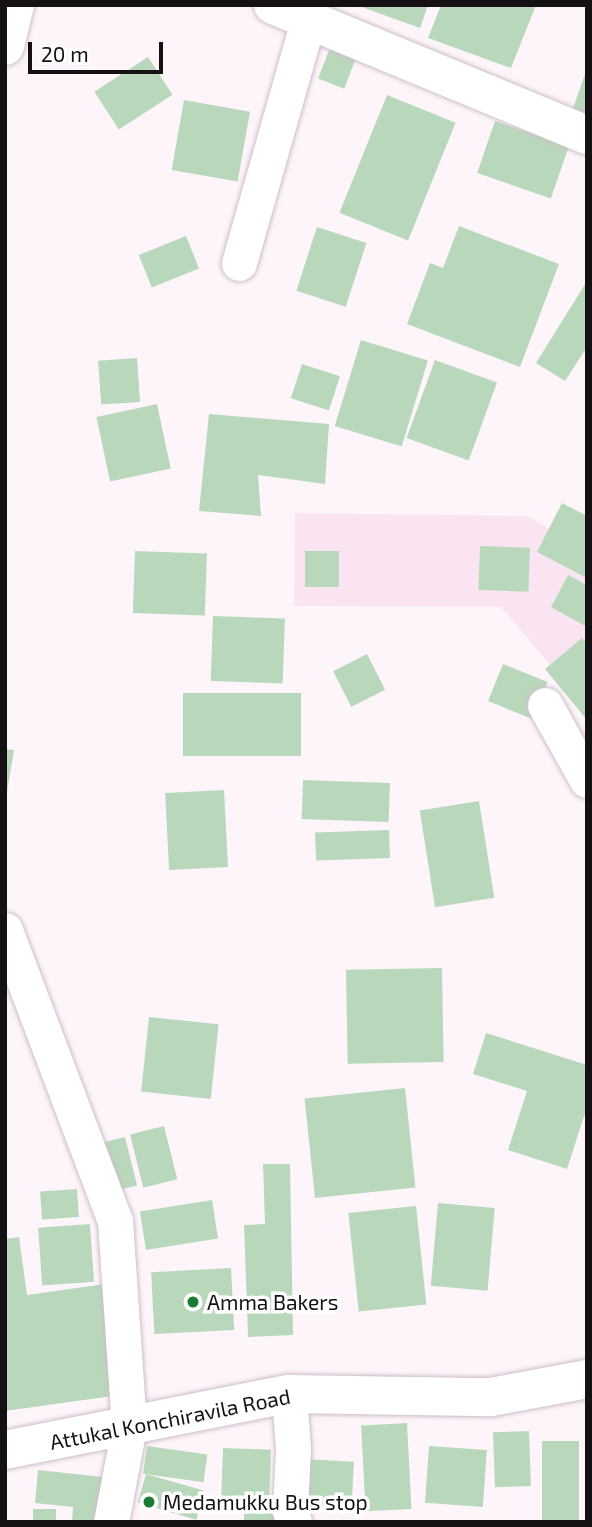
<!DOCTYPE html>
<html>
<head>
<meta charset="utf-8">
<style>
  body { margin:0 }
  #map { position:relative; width:592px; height:1527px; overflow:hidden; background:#fef5fb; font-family:"Exo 2",sans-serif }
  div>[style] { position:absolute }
  .built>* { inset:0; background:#fae4f2 }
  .building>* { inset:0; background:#b9d8bb; transform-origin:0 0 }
  .roads { filter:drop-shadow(0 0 2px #cdbfc8) drop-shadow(0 0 2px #cdbfc8) }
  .street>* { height:35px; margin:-17.5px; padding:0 17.5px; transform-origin:17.5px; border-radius:17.5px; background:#fff }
  .secondary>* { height:38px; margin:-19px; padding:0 19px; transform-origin:19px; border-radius:19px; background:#fff }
  .dots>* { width:19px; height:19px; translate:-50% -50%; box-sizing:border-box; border:4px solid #fff; border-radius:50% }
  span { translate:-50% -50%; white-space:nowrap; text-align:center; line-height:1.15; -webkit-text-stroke:7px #fff; paint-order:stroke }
  .poi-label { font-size:21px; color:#151013 }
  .left { translate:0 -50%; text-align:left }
  .street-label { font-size:21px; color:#151013 }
  .frame { position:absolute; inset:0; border:7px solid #151013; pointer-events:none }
  .scale { position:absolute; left:28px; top:42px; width:135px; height:32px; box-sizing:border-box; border:4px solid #151013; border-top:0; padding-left:9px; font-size:21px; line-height:24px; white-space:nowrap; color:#151013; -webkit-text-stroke:5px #fff; paint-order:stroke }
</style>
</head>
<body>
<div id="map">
  <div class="built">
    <div style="clip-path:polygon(295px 513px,528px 516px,554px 531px,587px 568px,587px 708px,501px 607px,294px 606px)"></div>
  </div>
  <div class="building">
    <div style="clip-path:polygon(356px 5px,428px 5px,420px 28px)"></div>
    <div style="clip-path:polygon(441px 5px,536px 5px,511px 68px,428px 38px)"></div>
    <div style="left:331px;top:45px;width:28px;height:36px;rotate:21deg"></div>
    <div style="left:148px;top:57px;width:45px;height:64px;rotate:57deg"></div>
    <div style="clip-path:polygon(586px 71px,587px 71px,587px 119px,571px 114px)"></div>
    <div style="left:387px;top:95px;width:74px;height:127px;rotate:22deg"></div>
    <div style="left:184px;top:100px;width:67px;height:71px;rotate:10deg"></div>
    <div style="left:495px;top:121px;width:78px;height:55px;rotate:19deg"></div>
    <div style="clip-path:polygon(459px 226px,559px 264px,520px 367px,407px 324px,430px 263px,443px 268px)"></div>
    <div style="left:317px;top:227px;width:52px;height:67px;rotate:18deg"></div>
    <div style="left:186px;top:236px;width:35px;height:51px;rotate:68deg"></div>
    <div style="clip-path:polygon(587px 281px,587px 347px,565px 381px,536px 363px)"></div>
    <div style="left:361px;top:340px;width:70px;height:90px;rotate:17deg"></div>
    <div style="left:137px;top:358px;width:44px;height:39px;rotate:86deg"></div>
    <div style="left:435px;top:360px;width:66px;height:83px;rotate:20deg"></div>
    <div style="left:302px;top:364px;width:40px;height:36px;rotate:18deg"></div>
    <div style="left:157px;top:404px;width:66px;height:62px;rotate:78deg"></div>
    <div style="clip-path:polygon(209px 414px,329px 424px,325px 484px,258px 475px,261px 516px,199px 511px)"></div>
    <div style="clip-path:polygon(562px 503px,587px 516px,587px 578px,537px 552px)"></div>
    <div style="left:480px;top:546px;width:50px;height:44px;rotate:2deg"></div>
    <div style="left:135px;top:551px;width:72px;height:62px;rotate:2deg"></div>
    <div style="left:305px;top:551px;width:34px;height:36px"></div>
    <div style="clip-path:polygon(568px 575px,587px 585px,587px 627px,551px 607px)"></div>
    <div style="left:213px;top:616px;width:72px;height:65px;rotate:2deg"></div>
    <div style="clip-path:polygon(582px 638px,587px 644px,587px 720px,545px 669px)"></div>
    <div style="left:367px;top:654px;width:40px;height:38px;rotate:63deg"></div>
    <div style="left:503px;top:664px;width:48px;height:40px;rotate:22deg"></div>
    <div style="left:183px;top:693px;width:118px;height:63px"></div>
    <div style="clip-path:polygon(5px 749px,14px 750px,7px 792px,5px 792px)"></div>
    <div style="left:303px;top:780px;width:87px;height:39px;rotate:2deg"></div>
    <div style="left:224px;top:790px;width:77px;height:59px;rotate:87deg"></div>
    <div style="left:479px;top:801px;width:98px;height:60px;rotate:81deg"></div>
    <div style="left:389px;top:830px;width:28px;height:74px;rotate:88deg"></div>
    <div style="left:442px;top:968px;width:94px;height:96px;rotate:89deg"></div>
    <div style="left:149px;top:1017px;width:70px;height:75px;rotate:6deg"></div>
    <div style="clip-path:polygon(486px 1033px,587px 1065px,587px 1107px,567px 1169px,508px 1150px,527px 1091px,473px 1074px)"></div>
    <div style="left:405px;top:1088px;width:100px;height:101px;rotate:84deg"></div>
    <div style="left:164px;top:1126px;width:55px;height:35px;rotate:76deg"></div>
    <div style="left:125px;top:1137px;width:50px;height:23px;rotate:76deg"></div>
    <div style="clip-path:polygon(263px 1164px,290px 1164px,293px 1335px,248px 1337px,244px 1225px,265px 1224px)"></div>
    <div style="left:77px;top:1189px;width:28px;height:37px;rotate:86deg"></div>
    <div style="left:212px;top:1200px;width:39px;height:73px;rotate:81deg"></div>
    <div style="left:438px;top:1203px;width:57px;height:83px;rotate:5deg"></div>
    <div style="left:416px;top:1206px;width:99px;height:68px;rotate:84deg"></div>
    <div style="left:90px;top:1224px;width:58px;height:52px;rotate:86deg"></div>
    <div style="clip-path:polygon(19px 1237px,27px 1295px,105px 1284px,120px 1395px,5px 1411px,5px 1239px)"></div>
    <div style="left:231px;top:1268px;width:62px;height:80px;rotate:87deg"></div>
    <div style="left:407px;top:1423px;width:86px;height:46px;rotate:87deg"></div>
    <div style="left:529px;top:1431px;width:55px;height:36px;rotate:88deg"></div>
    <div style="left:542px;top:1441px;width:37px;height:81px"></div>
    <div style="left:147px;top:1446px;width:61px;height:28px;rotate:8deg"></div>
    <div style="left:429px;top:1446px;width:58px;height:57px;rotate:4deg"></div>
    <div style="left:223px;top:1448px;width:48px;height:49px;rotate:2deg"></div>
    <div style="left:303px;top:1459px;width:51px;height:49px;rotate:3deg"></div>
    <div style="clip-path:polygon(38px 1470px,103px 1477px,99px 1522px,72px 1522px,73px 1507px,35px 1503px)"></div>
    <div style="left:146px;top:1474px;width:61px;height:30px;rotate:16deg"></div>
    <div style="left:33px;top:1509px;width:23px;height:13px"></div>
    <div style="clip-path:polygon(244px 1510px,283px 1512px,282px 1522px,244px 1522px)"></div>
  </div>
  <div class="roads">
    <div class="street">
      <div style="left:239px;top:263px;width:252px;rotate:-74.1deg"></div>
      <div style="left:545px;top:705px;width:86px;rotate:60.8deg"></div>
      <div style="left:5px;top:930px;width:311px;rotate:69.3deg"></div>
      <div style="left:115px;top:1221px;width:206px;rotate:86.1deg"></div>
      <div style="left:129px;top:1427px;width:97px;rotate:100.7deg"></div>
      <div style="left:289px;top:1394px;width:55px;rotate:85.8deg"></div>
      <div style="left:293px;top:1449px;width:62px;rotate:92.8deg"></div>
      <div style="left:290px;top:1511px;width:12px;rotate:70deg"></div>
    </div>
    <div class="secondary">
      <div style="left:273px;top:5px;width:340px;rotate:22.5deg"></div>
      <div style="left:5px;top:46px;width:42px;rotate:-76.3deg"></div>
      <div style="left:5px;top:1450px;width:289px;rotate:-11.2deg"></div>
      <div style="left:289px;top:1394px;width:202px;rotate:0.9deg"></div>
      <div style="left:491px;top:1397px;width:98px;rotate:-10.6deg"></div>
    </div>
  </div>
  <div class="dots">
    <div style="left:193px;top:1302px;background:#197e32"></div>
    <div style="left:149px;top:1502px;background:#197e32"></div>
  </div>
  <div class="poi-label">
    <span class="left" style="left:207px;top:1302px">Amma Bakers</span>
    <span class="left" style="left:163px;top:1502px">Medamukku Bus stop</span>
  </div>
  <div class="street-label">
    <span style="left:170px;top:1419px;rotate:-11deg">Attukal Konchiravila Road</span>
  </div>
  <div class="frame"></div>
  <div class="scale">20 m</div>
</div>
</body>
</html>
